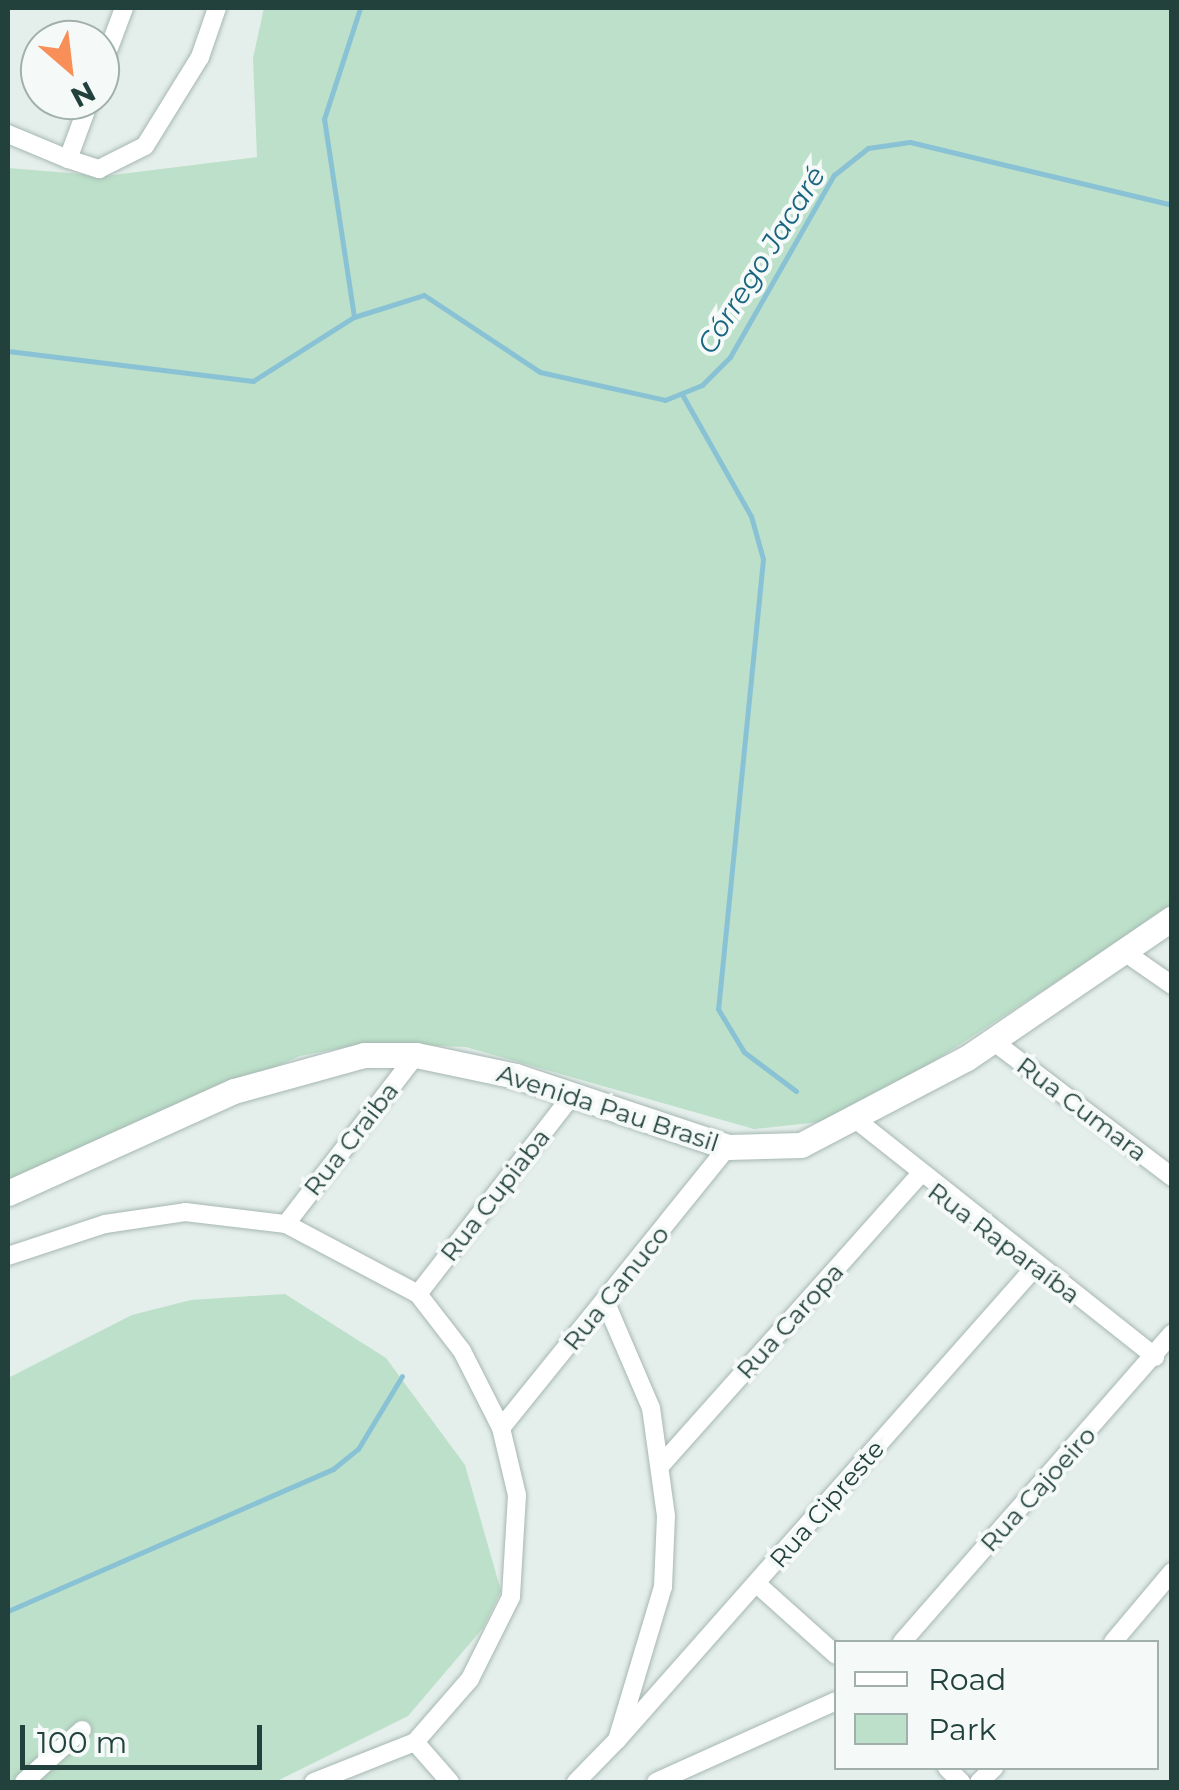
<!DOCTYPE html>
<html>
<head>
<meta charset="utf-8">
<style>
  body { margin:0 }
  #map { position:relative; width:1179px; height:1790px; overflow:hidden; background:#e4eeeb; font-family:Montserrat,sans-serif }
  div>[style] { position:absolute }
  .green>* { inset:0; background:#bce0c9 }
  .stream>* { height:5px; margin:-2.5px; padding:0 2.5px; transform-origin:2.5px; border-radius:2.5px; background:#8ac2d5 }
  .roads { filter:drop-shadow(0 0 2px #a6b7b3) drop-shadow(0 0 2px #a6b7b3) }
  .minor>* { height:18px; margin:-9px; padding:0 9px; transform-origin:9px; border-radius:9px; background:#fff }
  .secondary>* { height:25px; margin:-12.5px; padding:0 12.5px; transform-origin:12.5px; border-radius:12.5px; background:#fff }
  span { translate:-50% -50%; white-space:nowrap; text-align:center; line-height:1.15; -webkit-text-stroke:8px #f5faf8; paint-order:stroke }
  .street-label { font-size:25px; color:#22413c }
  .water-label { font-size:28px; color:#196580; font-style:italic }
  .frame { position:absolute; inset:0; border:10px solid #22413c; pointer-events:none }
  .legend { position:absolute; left:834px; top:1640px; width:325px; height:130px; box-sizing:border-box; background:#f5faf8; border:2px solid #a1b0ad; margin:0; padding:12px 18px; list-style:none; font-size:30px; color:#22413c }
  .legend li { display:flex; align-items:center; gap:20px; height:50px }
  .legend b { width:50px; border:2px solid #a1b0ad }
  .north { position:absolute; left:20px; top:20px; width:100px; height:100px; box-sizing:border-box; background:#f5faf8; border:2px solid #a1b0ad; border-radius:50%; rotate:152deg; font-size:28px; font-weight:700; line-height:40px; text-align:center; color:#22413c }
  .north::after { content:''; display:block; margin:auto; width:35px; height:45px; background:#f88f58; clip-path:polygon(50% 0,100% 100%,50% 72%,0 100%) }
  .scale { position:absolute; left:20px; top:1725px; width:242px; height:45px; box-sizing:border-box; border:5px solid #22413c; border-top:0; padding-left:12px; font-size:30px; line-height:35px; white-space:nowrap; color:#22413c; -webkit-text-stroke:8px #f5faf8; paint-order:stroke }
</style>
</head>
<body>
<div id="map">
  <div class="green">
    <div style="clip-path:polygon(264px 8px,1171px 8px,1171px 907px,870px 1103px,820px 1122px,754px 1129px,466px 1047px,369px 1043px,300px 1056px,8px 1186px,8px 168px,105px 176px,257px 157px,253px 58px)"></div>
    <div style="clip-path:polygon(285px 1294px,386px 1358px,465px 1465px,501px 1591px,483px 1628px,408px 1716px,275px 1782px,8px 1782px,8px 1378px,132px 1315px,191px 1300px)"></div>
  </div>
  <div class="stream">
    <div style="left:354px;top:317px;width:200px;rotate:-98.6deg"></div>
    <div style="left:324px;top:119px;width:117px;rotate:-72deg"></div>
    <div style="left:8px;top:351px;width:247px;rotate:7deg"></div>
    <div style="left:253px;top:381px;width:120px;rotate:-32.4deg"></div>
    <div style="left:354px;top:317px;width:73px;rotate:-17.4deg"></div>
    <div style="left:424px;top:295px;width:139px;rotate:33.6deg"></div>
    <div style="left:540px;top:372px;width:128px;rotate:12.6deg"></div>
    <div style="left:665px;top:400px;width:40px;rotate:-22deg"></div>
    <div style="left:702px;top:385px;width:40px;rotate:-45deg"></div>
    <div style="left:730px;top:357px;width:210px;rotate:-60.3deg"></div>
    <div style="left:834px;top:175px;width:43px;rotate:-38.5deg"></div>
    <div style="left:868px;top:148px;width:42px;rotate:-8.1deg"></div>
    <div style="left:910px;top:142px;width:269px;rotate:13.5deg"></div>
    <div style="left:683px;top:396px;width:138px;rotate:60.5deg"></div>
    <div style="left:751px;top:516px;width:45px;rotate:74.4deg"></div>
    <div style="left:763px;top:559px;width:452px;rotate:95.7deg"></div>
    <div style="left:718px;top:1009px;width:50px;rotate:58.8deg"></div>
    <div style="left:744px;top:1052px;width:65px;rotate:36.9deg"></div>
    <div style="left:8px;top:1611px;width:355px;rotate:-23.6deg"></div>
    <div style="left:333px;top:1469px;width:32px;rotate:-39deg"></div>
    <div style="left:358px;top:1449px;width:85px;rotate:-58.9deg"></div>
  </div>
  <div class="roads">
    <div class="minor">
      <div style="left:100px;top:72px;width:68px;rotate:-69.4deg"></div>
      <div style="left:8px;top:134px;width:65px;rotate:22.6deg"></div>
      <div style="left:68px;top:159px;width:63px;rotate:-69.6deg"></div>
      <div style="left:68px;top:159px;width:33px;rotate:18deg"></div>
      <div style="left:99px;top:169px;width:51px;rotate:-26.6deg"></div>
      <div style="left:145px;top:146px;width:105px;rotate:-58.3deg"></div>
      <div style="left:200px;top:57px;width:52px;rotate:-70.9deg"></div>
      <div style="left:1123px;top:951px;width:60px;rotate:34.8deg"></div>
      <div style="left:993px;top:1041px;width:225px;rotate:37.2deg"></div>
      <div style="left:859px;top:1122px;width:378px;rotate:38.4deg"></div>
      <div style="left:286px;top:1224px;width:213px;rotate:-52.4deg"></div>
      <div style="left:8px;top:1256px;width:102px;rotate:-18.3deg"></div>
      <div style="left:105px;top:1224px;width:81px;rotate:-8.5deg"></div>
      <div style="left:185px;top:1212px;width:102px;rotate:6.8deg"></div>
      <div style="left:286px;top:1224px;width:149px;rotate:27.9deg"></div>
      <div style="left:418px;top:1294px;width:72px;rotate:52.3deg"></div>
      <div style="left:462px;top:1351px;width:86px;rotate:63.1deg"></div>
      <div style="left:501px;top:1428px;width:69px;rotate:76.6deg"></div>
      <div style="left:517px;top:1495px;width:102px;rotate:93.4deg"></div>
      <div style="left:511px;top:1597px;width:92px;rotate:116.6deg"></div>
      <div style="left:470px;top:1679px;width:84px;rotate:131.1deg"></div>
      <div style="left:415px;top:1742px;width:109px;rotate:158.4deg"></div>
      <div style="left:418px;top:1294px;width:249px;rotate:-52.2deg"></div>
      <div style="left:501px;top:1428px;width:361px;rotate:-51.1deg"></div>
      <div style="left:662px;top:1464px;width:385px;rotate:-48.3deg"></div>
      <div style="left:757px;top:1584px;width:106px;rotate:41.9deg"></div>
      <div style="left:902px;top:1642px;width:410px;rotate:-48.8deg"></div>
      <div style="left:1113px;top:1642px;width:92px;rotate:-49.9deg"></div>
      <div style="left:617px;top:1740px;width:631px;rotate:-48.53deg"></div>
      <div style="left:415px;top:1742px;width:53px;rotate:48.8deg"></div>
      <div style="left:947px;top:1768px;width:20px;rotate:45deg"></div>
      <div style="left:24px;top:1782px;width:78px;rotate:-41.9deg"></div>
      <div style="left:576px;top:1782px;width:59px;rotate:-45.7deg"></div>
      <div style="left:617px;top:1740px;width:160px;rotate:-73.3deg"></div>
      <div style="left:663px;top:1587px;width:71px;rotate:-87.6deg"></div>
      <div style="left:666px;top:1516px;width:109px;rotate:-97.9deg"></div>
      <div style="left:651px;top:1408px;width:114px;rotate:-113.2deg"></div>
      <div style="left:656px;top:1782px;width:197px;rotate:-24.2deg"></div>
      <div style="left:979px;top:1782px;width:21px;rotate:-43deg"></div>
    </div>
    <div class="secondary">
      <div style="left:8px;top:1193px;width:248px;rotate:-24.3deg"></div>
      <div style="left:234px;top:1091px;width:135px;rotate:-15.5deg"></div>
      <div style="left:364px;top:1055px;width:52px"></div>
      <div style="left:416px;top:1055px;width:102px;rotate:11.9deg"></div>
      <div style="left:516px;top:1076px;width:224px;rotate:18.5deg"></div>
      <div style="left:728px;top:1147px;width:73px;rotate:-1.6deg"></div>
      <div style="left:801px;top:1145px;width:187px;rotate:-27.7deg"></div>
      <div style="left:967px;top:1058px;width:248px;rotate:-34.3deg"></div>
    </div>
  </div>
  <div class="street-label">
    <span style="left:608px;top:1108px;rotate:18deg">Avenida Pau Brasil</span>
    <span style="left:1082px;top:1109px;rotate:37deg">Rua Cumara</span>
    <span style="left:351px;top:1139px;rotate:-52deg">Rua Craiba</span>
    <span style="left:495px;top:1195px;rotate:-52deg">Rua Cupiaba</span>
    <span style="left:1004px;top:1243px;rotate:37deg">Rua Raparaíba</span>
    <span style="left:616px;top:1288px;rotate:-51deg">Rua Canuco</span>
    <span style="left:790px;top:1321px;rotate:-48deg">Rua Caropa</span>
    <span style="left:1038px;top:1489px;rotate:-48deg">Rua Cajoeiro</span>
    <span style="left:827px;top:1504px;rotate:-49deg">Rua Cipreste</span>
  </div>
  <div class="water-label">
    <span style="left:761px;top:260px;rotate:-58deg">Córrego Jacaré</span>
  </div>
  <div class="frame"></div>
  <ul class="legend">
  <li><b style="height:12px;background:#fff"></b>Road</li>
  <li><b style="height:28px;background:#bce0c9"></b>Park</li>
  </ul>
  <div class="north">N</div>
  <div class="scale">100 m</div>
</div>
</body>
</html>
